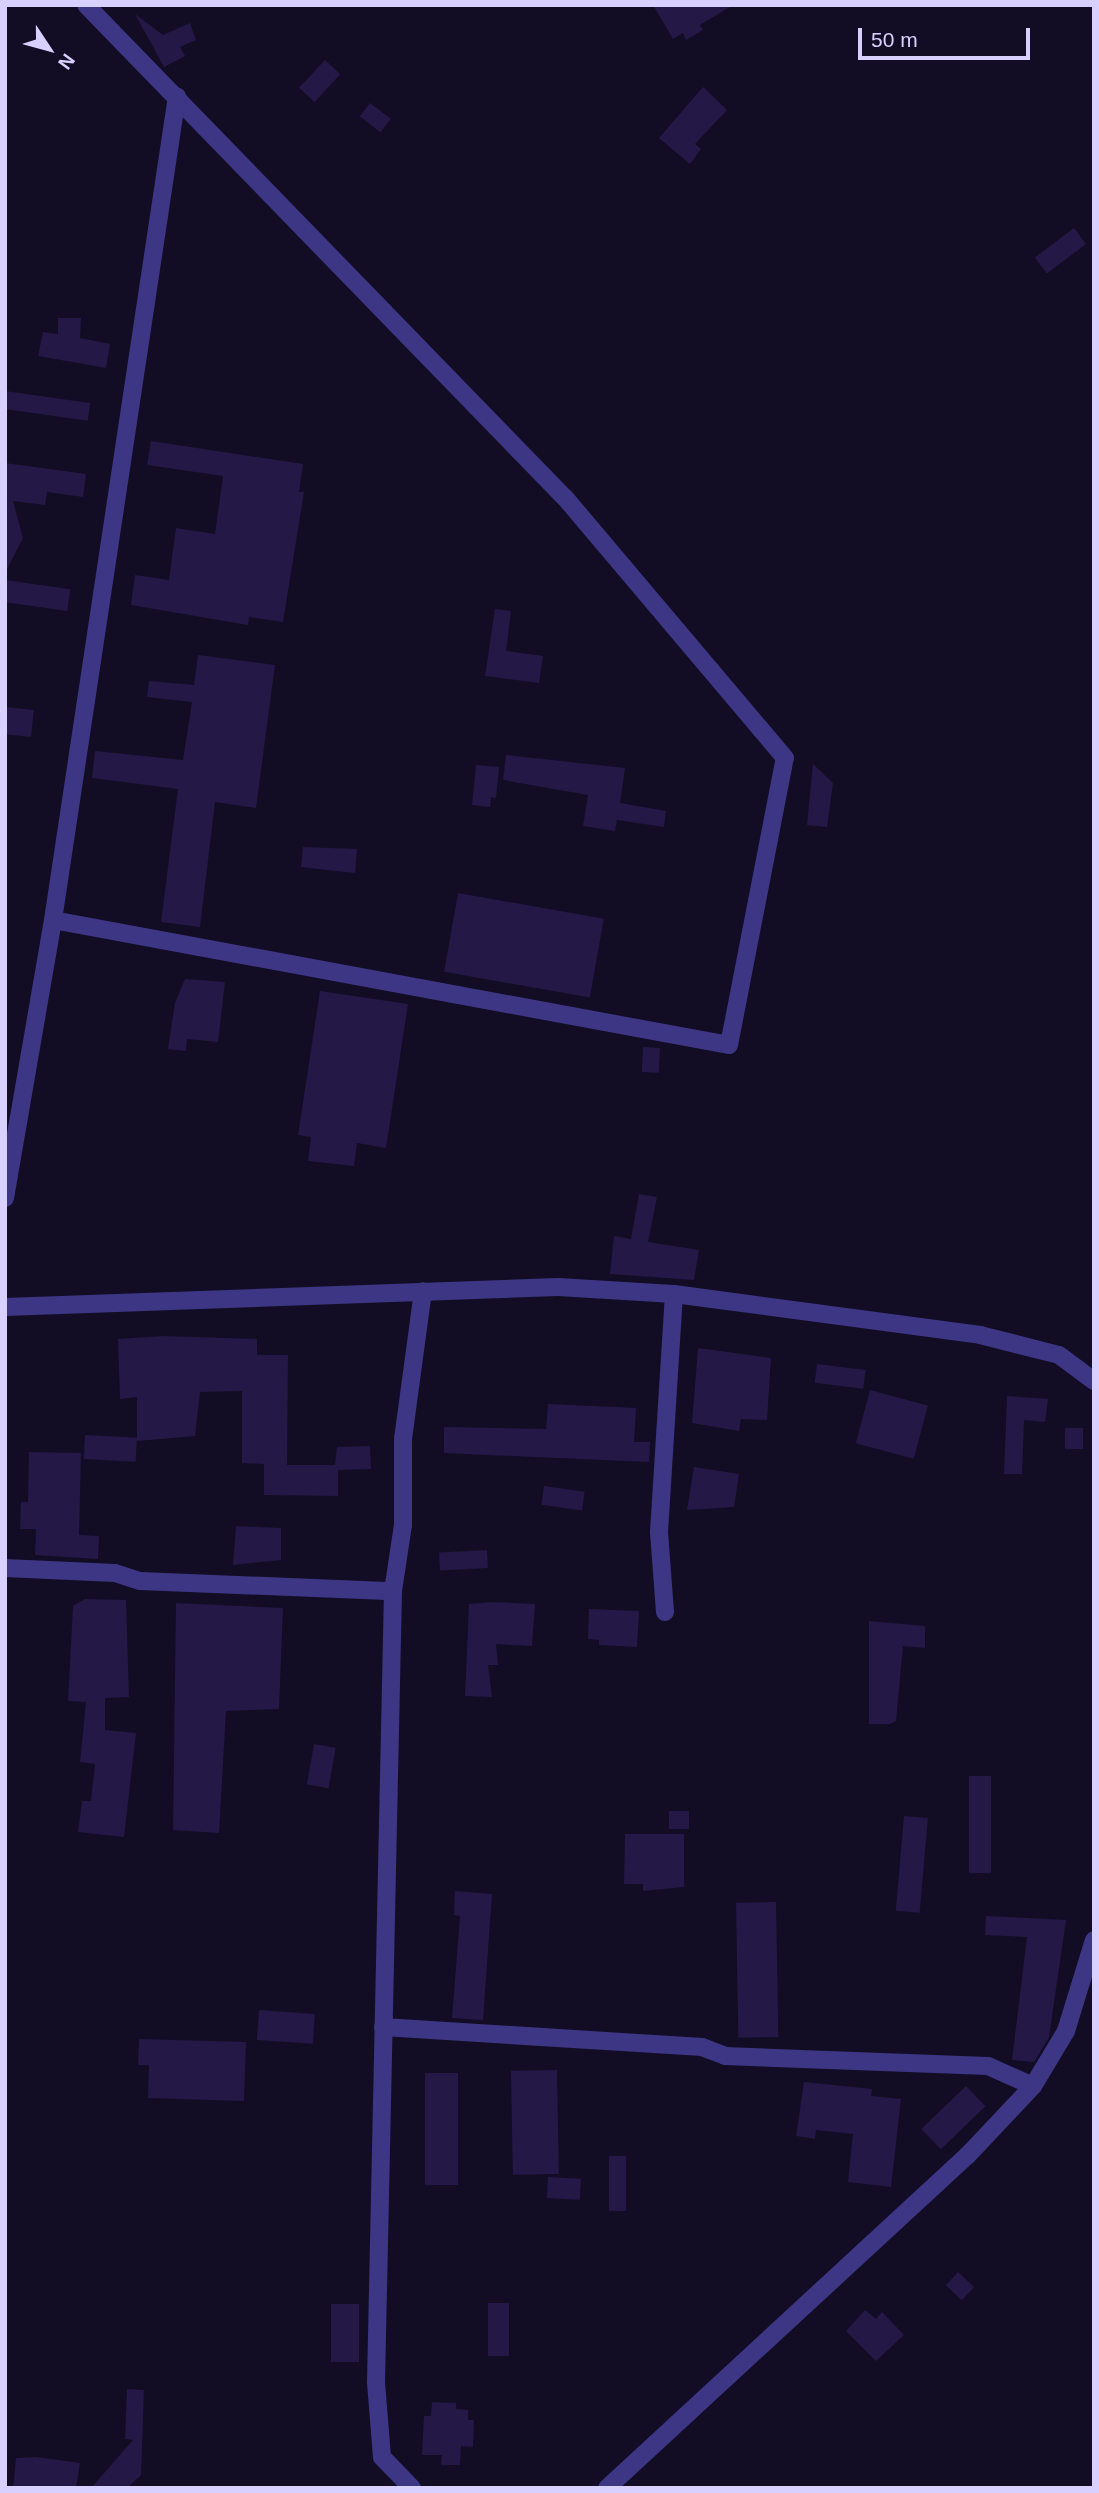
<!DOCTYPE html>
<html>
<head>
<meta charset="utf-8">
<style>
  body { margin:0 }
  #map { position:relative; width:1099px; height:2493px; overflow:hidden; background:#120d24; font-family:Arial,sans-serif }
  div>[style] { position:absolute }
  .building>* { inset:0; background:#241846; transform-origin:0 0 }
  .minor>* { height:18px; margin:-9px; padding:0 9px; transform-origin:9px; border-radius:9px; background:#3d3685 }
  span { translate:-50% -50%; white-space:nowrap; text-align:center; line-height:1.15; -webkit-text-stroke:6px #120d24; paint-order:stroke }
  .frame { position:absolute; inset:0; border:7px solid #d8d1ff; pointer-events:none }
  .north { position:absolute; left:14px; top:14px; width:70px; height:70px; -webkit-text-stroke:5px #120d24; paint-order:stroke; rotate:126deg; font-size:19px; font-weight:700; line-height:28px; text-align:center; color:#d8d1ff }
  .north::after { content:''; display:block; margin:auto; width:24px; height:32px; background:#d8d1ff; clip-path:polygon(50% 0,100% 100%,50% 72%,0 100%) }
  .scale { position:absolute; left:858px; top:28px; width:172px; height:32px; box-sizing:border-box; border:4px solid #d8d1ff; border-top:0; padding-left:9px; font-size:21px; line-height:24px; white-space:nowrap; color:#d8d1ff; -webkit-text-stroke:5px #120d24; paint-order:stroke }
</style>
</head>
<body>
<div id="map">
  <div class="building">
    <div style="clip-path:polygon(653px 5px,733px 5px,700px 25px,703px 30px,686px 40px,683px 33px,673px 39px)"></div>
    <div style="clip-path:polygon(135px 14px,163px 35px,190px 23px,196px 40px,180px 47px,185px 56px,164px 67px)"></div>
    <div style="left:325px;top:60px;width:21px;height:38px;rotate:43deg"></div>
    <div style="clip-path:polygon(703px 87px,727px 110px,695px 144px,701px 149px,690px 164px,659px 138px)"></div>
    <div style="left:370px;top:103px;width:26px;height:17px;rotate:37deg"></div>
    <div style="left:1074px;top:228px;width:20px;height:49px;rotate:53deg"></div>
    <div style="clip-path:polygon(58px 318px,81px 318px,80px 338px,110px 344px,106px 368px,38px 356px,43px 332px,58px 334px)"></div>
    <div style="left:5px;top:391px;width:86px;height:18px;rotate:8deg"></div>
    <div style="clip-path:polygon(151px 441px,303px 464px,299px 492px,304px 492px,283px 622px,249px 617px,248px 625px,131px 605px,135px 575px,169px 580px,176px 528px,215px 534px,223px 476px,147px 465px)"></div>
    <div style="clip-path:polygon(5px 463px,86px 474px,83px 497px,47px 492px,45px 505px,13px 501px,23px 538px,5px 573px)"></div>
    <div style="left:5px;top:580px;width:66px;height:22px;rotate:8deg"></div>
    <div style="clip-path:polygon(495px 609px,511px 611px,506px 651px,543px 656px,539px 683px,485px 676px)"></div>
    <div style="clip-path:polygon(198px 655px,275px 665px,256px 808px,215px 802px,200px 927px,161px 922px,178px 789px,92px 778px,95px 751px,183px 760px,192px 702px,147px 697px,149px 681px,194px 685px)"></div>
    <div style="left:5px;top:707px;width:29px;height:27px;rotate:6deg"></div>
    <div style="clip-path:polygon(506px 755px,625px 768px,620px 803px,666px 811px,664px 827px,617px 820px,615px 831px,583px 826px,588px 795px,503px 780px)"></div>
    <div style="clip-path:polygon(813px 764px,833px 783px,827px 827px,807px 825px)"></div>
    <div style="clip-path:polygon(476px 765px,499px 767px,496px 798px,491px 797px,490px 807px,472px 805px)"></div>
    <div style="clip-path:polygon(303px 847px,357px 849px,355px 873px,301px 867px)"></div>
    <div style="left:458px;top:893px;width:148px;height:80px;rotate:10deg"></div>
    <div style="clip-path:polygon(185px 979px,225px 982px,218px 1042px,187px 1039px,186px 1051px,168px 1049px,175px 1003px)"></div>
    <div style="clip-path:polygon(320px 991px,408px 1004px,386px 1148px,357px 1143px,354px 1166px,308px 1161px,311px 1137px,298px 1135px)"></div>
    <div style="left:643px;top:1047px;width:17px;height:25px;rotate:3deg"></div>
    <div style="clip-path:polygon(639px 1194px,657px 1197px,648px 1242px,699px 1250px,694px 1280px,610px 1274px,614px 1236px,631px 1239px)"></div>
    <div style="clip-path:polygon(164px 1336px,257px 1339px,257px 1355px,288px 1355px,287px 1465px,335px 1465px,337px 1447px,370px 1446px,371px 1469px,338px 1470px,338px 1496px,264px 1495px,264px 1464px,242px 1463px,242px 1391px,200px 1392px,195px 1436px,137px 1441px,137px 1397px,120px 1399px,118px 1339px)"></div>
    <div style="clip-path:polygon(698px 1348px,771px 1358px,767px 1420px,741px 1419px,739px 1431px,692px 1423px)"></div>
    <div style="left:817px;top:1364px;width:49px;height:19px;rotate:7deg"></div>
    <div style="left:870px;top:1390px;width:60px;height:55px;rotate:15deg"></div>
    <div style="clip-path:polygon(1007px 1396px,1048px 1399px,1045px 1422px,1024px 1420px,1022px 1474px,1004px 1474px)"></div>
    <div style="clip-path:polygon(548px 1404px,636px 1408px,634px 1442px,650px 1442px,649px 1462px,444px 1453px,444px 1427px,546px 1429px)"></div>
    <div style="left:1065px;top:1428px;width:18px;height:21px"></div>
    <div style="left:85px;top:1435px;width:52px;height:24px;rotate:3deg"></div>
    <div style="clip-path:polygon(29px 1452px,81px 1453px,79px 1535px,99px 1536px,98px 1559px,35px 1555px,36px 1529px,20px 1529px,21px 1502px,28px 1502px)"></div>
    <div style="clip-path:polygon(694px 1467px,739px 1474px,734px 1507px,687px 1510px)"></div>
    <div style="left:544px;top:1486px;width:41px;height:19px;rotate:8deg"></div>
    <div style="clip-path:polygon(236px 1526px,281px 1528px,281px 1560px,233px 1565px)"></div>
    <div style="left:487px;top:1550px;width:18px;height:48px;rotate:87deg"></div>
    <div style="clip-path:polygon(85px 1599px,126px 1600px,129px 1697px,105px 1698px,105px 1730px,136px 1733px,124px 1837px,78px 1832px,82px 1801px,91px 1801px,95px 1764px,80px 1762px,86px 1702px,68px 1701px,73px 1606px)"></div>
    <div style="clip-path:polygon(493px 1602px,535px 1604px,532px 1646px,496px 1644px,498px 1665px,488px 1665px,492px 1697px,465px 1696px,469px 1604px)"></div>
    <div style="clip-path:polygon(176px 1603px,283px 1608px,279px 1709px,226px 1711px,219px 1833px,173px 1830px)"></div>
    <div style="clip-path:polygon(589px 1609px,639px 1611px,637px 1647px,599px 1645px,599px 1640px,588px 1639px)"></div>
    <div style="clip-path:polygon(869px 1621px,925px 1626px,925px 1648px,903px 1646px,896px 1721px,890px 1724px,869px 1724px)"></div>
    <div style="left:314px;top:1744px;width:22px;height:41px;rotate:10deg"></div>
    <div style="left:969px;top:1776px;width:22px;height:97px"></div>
    <div style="left:669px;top:1811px;width:20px;height:18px"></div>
    <div style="left:904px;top:1816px;width:24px;height:95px;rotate:5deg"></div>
    <div style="clip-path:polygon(625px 1834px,684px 1834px,684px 1887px,643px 1891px,643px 1884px,624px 1884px)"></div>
    <div style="clip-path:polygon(455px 1891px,492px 1894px,483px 2020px,452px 2018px,460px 1916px,454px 1915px)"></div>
    <div style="left:776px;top:1902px;width:135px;height:40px;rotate:89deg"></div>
    <div style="clip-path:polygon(986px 1916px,1066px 1920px,1049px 2037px,1034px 2062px,1012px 2060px,1027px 1937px,985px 1935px)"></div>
    <div style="left:259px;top:2010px;width:56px;height:30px;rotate:4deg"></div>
    <div style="clip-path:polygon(139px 2039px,246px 2042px,244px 2101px,148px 2098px,149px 2065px,138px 2065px)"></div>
    <div style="left:557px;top:2070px;width:104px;height:46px;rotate:89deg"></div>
    <div style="left:425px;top:2073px;width:33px;height:112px"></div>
    <div style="clip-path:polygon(804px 2082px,872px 2089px,871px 2096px,901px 2099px,891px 2187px,848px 2182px,853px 2134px,816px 2130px,815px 2139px,796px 2136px)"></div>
    <div style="left:966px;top:2086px;width:28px;height:62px;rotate:46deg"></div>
    <div style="left:609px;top:2156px;width:17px;height:55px"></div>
    <div style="left:548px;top:2177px;width:33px;height:21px;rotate:3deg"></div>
    <div style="left:958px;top:2272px;width:22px;height:18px;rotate:43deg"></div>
    <div style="left:488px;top:2303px;width:21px;height:53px"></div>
    <div style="left:331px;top:2304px;width:28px;height:58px"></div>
    <div style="clip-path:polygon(865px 2310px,876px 2319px,882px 2312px,904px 2335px,876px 2361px,846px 2331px)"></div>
    <div style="clip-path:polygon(127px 2389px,144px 2390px,141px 2475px,127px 2488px,91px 2488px,133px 2440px,125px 2439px)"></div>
    <div style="clip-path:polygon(432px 2402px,456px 2403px,456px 2409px,468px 2410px,468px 2420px,474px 2420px,473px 2447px,461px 2446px,460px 2465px,441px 2465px,442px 2455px,422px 2455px,424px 2416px,431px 2416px)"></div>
    <div style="clip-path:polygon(36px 2457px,80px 2463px,76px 2488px,13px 2488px,16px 2458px)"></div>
  </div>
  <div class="minor">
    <div style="left:53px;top:920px;width:687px;rotate:10.48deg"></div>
    <div style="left:729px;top:1045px;width:292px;rotate:-79deg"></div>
    <div style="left:785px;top:758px;width:341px;rotate:-130.2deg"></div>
    <div style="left:565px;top:498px;width:687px;rotate:-134.17deg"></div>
    <div style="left:5px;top:1198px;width:282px;rotate:-80.2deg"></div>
    <div style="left:53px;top:920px;width:833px;rotate:-81.44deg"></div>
    <div style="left:5px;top:1307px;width:553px;rotate:-2.07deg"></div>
    <div style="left:558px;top:1287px;width:116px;rotate:3.5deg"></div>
    <div style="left:674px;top:1294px;width:309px;rotate:7.6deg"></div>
    <div style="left:980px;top:1335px;width:81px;rotate:14.2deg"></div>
    <div style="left:1059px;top:1355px;width:44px;rotate:36.6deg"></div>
    <div style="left:5px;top:1568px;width:110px;rotate:2.6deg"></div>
    <div style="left:115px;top:1573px;width:26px;rotate:18deg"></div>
    <div style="left:140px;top:1581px;width:253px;rotate:2.3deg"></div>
    <div style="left:665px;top:1612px;width:80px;rotate:-94.3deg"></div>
    <div style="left:659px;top:1532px;width:238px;rotate:-86.4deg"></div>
    <div style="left:383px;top:2027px;width:320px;rotate:3.6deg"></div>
    <div style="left:702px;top:2047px;width:25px;rotate:21deg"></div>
    <div style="left:725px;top:2056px;width:263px;rotate:2.2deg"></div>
    <div style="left:988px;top:2066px;width:49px;rotate:24deg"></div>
    <div style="left:412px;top:2488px;width:43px;rotate:-134.1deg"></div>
    <div style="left:382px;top:2457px;width:75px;rotate:-94.6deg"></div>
    <div style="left:376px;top:2382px;width:791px;rotate:-88.77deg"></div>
    <div style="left:393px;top:1591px;width:67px;rotate:-81.4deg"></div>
    <div style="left:403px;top:1525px;width:86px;rotate:-90deg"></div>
    <div style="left:403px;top:1439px;width:149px;rotate:-82.3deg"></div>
    <div style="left:607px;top:2488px;width:490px;rotate:-42.7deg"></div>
    <div style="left:967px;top:2156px;width:96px;rotate:-46.7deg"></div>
    <div style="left:1033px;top:2086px;width:64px;rotate:-59deg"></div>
    <div style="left:1066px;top:2031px;width:95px;rotate:-72.9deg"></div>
  </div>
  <div class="frame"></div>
  <div class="north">N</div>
  <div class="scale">50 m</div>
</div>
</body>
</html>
